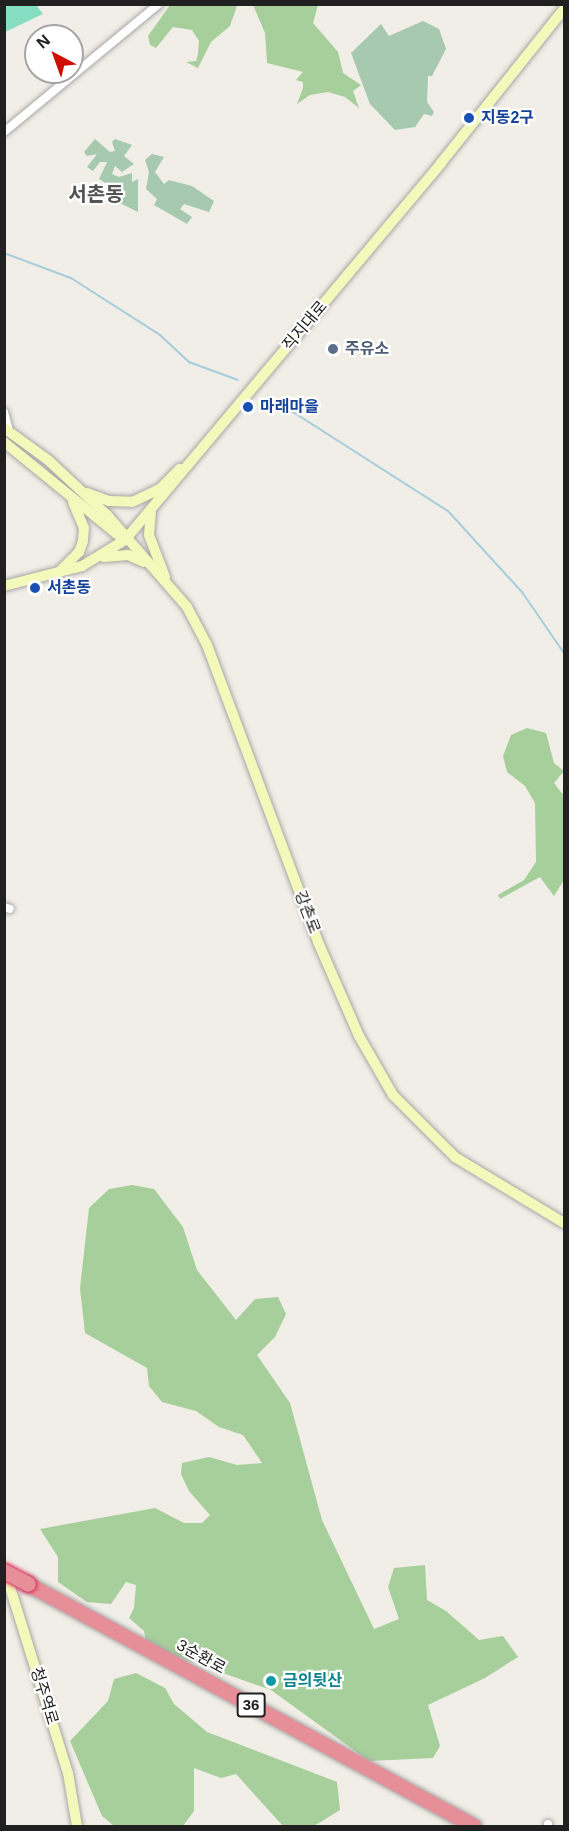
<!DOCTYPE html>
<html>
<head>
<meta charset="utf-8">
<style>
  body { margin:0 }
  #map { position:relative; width:569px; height:1831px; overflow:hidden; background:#f0eee6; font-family:Helvetica,"Noto Sans KR",sans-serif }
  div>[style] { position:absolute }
  .forest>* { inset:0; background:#a7cf9b }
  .cemetery>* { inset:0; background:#a7c9af }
  .pitch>* { inset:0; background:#85dec2 }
  .stream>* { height:2px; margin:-1px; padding:0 1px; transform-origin:1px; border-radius:1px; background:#a7cddd }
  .roads { filter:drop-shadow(0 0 2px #a7a7a7) drop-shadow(0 0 2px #a7a7a7) }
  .street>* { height:8px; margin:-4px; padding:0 4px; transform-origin:4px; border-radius:4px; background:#fff }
  .secondary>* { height:10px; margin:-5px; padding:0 5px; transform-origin:5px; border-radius:5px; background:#f2f9bb }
  .highway>* { height:15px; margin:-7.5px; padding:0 7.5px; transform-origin:7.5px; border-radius:7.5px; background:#e68f99 }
  .bridges { filter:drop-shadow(0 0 2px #da2859) drop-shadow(0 0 2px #da2859) }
  .highway-bridge>* { height:15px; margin:-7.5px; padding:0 7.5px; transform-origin:7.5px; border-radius:7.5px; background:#e68f99 }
  .dots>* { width:16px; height:16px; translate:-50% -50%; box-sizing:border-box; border:3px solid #fff; border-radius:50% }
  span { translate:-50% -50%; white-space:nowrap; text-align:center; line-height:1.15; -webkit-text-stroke:4.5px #fff; paint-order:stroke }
  .shield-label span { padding:2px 4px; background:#fff; border:2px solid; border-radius:4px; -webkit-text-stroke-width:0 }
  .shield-label { font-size:15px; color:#202020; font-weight:700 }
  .transit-label { font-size:16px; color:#164399; font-weight:700 }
  .left { translate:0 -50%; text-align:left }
  .street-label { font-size:16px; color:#202020 }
  .service-label { font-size:16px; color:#4e5e75; font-weight:700 }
  .culture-label { font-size:16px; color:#0d838f; font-weight:700 }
  .quarter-label { font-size:20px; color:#535353; font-weight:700 }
  .frame { position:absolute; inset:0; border:6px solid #202020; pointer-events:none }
  .north { position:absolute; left:24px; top:24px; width:60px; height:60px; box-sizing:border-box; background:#fff; border:2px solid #a6a6a6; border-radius:50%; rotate:319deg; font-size:16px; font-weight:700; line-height:24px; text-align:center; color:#202020 }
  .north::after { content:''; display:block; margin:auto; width:21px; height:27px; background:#cd0f02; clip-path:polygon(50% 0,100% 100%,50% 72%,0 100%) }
</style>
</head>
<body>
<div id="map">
  <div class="forest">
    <div style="clip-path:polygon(170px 5px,237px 6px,230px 26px,211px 42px,198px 68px,186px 62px,196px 61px,198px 54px,199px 41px,192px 30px,173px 27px,156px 48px,150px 45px,148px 36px)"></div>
    <div style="clip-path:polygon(253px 5px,318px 5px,313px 23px,338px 52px,343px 73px,361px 85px,353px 91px,359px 108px,345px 97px,328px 92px,310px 95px,297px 104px,303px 88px,303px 82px,296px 80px,303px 72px,267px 63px,265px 33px)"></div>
    <div style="clip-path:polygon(527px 728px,546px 733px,554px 763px,564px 771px,554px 783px,564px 796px,564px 880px,554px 896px,540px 877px,500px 899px,498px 895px,524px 880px,536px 862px,535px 803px,525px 786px,507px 772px,503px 756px,511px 735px)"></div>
    <div style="clip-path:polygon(132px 1185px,154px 1189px,183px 1227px,197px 1270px,236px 1320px,255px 1299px,278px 1297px,286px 1314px,275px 1337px,257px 1355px,290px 1403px,322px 1520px,374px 1629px,399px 1619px,388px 1587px,394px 1568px,425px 1565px,427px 1600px,446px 1611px,479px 1640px,503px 1636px,518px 1657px,485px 1678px,428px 1705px,440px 1746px,433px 1758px,369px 1761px,271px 1690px,163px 1652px,146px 1641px,144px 1631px,129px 1618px,134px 1608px,136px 1585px,126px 1582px,111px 1604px,87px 1602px,58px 1582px,58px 1557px,40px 1529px,155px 1508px,184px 1523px,202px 1523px,210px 1515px,189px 1491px,181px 1474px,182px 1463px,209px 1457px,237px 1465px,262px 1463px,243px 1435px,219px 1427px,196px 1411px,162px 1402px,149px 1386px,147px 1368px,85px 1333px,80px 1288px,89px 1208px,109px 1189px)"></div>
    <div style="clip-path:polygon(136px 1673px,165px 1688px,174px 1704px,207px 1732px,337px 1782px,340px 1810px,314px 1826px,283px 1826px,236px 1774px,221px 1778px,194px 1768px,194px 1811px,183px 1826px,114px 1826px,102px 1816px,70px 1741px,108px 1701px,114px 1679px)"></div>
  </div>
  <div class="cemetery">
    <div style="clip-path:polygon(423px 21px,439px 29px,446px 49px,432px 76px,428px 76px,427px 102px,434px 112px,432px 116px,424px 114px,415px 127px,395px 130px,370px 104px,351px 53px,381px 24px,389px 36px)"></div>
    <div style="clip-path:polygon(95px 139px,110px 152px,115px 151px,112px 142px,115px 139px,132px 145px,124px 156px,134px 164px,122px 172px,115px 166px,112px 174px,119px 177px,132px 173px,132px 182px,138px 179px,138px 212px,116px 201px,122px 194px,121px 186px,112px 187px,99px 179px,107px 162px,100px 162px,93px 171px,87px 167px,97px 154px,87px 156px,84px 152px)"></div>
    <div style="clip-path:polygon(152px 154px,164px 157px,155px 172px,164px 184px,169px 180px,192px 186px,214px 201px,209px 212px,184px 204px,180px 209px,192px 217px,187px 224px,154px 205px,157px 199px,146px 189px,149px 172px,145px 160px)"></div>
  </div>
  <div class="pitch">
    <div style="clip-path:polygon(5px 4px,36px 5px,43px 14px,5px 32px)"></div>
  </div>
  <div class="stream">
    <div style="left:4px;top:253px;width:72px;rotate:20.5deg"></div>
    <div style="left:71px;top:278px;width:106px;rotate:32.6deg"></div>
    <div style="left:160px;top:335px;width:40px;rotate:43deg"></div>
    <div style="left:189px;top:362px;width:52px;rotate:20.2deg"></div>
    <div style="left:268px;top:396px;width:214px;rotate:32.6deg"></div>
    <div style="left:448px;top:511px;width:110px;rotate:47.6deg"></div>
    <div style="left:522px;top:592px;width:74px;rotate:55.5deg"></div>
  </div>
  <div class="roads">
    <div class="street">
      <div style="left:4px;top:132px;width:201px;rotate:-39.6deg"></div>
      <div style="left:4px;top:412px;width:20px;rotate:75deg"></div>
      <div style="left:4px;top:907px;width:6px;rotate:18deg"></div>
      <div style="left:548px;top:1826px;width:2px;rotate:-90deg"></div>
    </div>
    <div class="secondary">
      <div style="left:4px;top:428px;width:54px;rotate:36deg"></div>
      <div style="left:48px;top:460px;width:82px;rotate:43deg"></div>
      <div style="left:108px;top:516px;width:121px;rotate:49deg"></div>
      <div style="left:187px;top:607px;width:43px;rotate:62.2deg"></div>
      <div style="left:207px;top:645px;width:317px;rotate:69.5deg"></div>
      <div style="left:318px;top:942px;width:103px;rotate:66.4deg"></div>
      <div style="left:359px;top:1036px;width:68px;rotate:60deg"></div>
      <div style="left:393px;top:1095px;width:88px;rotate:45deg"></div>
      <div style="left:455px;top:1157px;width:127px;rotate:31.2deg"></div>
      <div style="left:4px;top:442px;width:147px;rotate:39.2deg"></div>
      <div style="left:87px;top:493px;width:23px;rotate:20deg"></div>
      <div style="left:109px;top:501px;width:23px;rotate:2deg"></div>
      <div style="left:132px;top:502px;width:31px;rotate:-25deg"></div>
      <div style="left:160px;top:489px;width:28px;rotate:-46deg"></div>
      <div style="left:151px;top:512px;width:23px;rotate:95deg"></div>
      <div style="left:149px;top:535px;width:45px;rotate:69.1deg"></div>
      <div style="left:104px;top:557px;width:24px;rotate:-5deg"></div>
      <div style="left:128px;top:555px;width:17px;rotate:24deg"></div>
      <div style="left:58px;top:573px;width:30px;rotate:-45deg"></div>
      <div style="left:79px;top:552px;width:12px;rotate:-70deg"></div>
      <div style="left:83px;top:541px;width:13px;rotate:-86deg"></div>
      <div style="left:84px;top:528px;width:28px;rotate:-113deg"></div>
      <div style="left:4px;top:586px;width:81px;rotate:-14.4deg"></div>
      <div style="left:82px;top:566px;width:50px;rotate:-31.2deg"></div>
      <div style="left:125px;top:540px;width:492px;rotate:-50deg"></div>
      <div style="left:441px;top:163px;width:197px;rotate:-51.4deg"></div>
      <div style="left:5px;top:1571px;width:212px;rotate:72.7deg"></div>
      <div style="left:68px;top:1773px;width:54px;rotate:80.4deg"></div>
    </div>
    <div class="highway">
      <div style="left:28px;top:1584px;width:507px;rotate:28.48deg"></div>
    </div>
  </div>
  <div class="bridges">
    <div class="highway-bridge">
      <div style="left:4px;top:1571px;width:27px;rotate:28deg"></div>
    </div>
  </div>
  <div class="dots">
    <div style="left:469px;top:118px;background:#1a4fb4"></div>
    <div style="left:333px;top:349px;background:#5c6f8a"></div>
    <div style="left:248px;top:407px;background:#1a4fb4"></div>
    <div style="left:35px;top:588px;background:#1a4fb4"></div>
    <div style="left:271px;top:1681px;background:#0f9aa8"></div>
  </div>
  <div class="shield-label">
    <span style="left:251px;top:1705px">36</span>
  </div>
  <div class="transit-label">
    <span class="left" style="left:481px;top:118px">지동2구</span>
    <span class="left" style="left:260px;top:407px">마래마을</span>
    <span class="left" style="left:47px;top:588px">서촌동</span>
  </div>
  <div class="street-label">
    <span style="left:305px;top:326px;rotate:-50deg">직지대로</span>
    <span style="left:307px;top:912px;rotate:69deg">강촌로</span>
    <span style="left:201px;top:1657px;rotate:29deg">3순환로</span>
    <span style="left:44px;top:1696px;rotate:73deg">청주역로</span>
  </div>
  <div class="service-label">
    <span class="left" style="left:345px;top:349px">주유소</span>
  </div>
  <div class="culture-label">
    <span class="left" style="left:283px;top:1681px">금의뒷산</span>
  </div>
  <div class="quarter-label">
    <span style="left:96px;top:194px">서촌동</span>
  </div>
  <div class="frame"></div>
  <div class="north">N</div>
</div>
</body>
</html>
